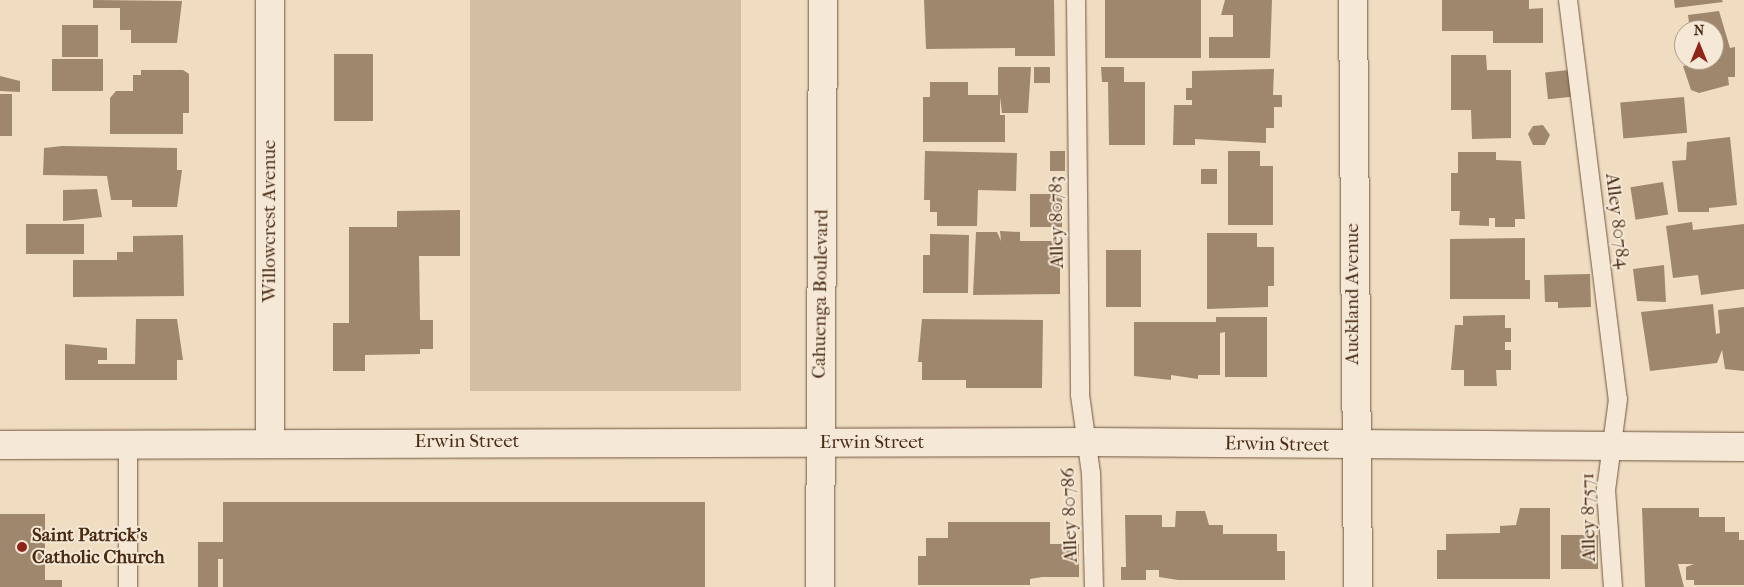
<!DOCTYPE html>
<html>
<head>
<meta charset="utf-8">
<style>
  body { margin:0 }
  #map { position:relative; width:1744px; height:587px; overflow:hidden; background:#efdcc1; font-family:"IM FELL French Canon",serif }
  div>[style] { position:absolute }
  .green>* { inset:0; background:#d3bea3; transform-origin:0 0 }
  .building>* { inset:0; background:#9f876d; transform-origin:0 0 }
  .roads { filter:drop-shadow(0 0 1px #72563e) drop-shadow(0 0 1px #72563e) }
  .lane>* { height:18px; margin:-9px; padding:0 9px; transform-origin:9px; border-radius:9px; background:#f5e8d7 }
  .street>* { height:28px; margin:-14px; padding:0 14px; transform-origin:14px; border-radius:14px; background:#f5e8d7 }
  .secondary>* { height:28px; margin:-14px; padding:0 14px; transform-origin:14px; border-radius:14px; background:#f5e8d7 }
  .dots>* { width:14px; height:14px; translate:-50% -50%; box-sizing:border-box; border:2px solid #f5e8d7; border-radius:50% }
  span { translate:-50% -50%; white-space:nowrap; text-align:center; line-height:1.15; -webkit-text-stroke:4px #f5e8d7; paint-order:stroke }
  .street-label { font-size:19px; color:#492a12 }
  .poi-label { font-size:19px; color:#492a12; font-weight:700 }
  .left { translate:0 -50%; text-align:left }
  .north { position:absolute; left:1674px; top:20px; width:50px; height:50px; box-sizing:border-box; background:#f5e8d7; border:1px solid #b09c88; border-radius:50%; rotate:0deg; font-size:14px; font-weight:700; line-height:20px; text-align:center; color:#492a12 }
  .north::after { content:''; display:block; margin:auto; width:18px; height:22px; background:#8f2418; clip-path:polygon(50% 0,100% 100%,50% 72%,0 100%) }
</style>
</head>
<body>
<div id="map">
  <div class="green">
    <div style="left:470px;top:0;width:271px;height:391px"></div>
  </div>
  <div class="building">
    <div style="clip-path:polygon(93px 0,182px 1px,177px 43px,131px 43px,131px 30px,120px 30px,120px 8px,93px 8px)"></div>
    <div style="clip-path:polygon(924px 0,1054px 0,1055px 56px,1015px 56px,1015px 48px,926px 49px)"></div>
    <div style="left:1105px;top:0;width:96px;height:58px"></div>
    <div style="clip-path:polygon(1225px 0,1272px 0,1270px 58px,1209px 58px,1209px 37px,1233px 37px,1233px 15px,1221px 15px)"></div>
    <div style="clip-path:polygon(1442px 0,1529px 0,1529px 9px,1543px 8px,1543px 43px,1493px 43px,1493px 31px,1442px 31px)"></div>
    <div style="clip-path:polygon(1674px 0,1722px 0,1723px 2px,1675px 8px)"></div>
    <div style="clip-path:polygon(1719px 11px,1730px 48px,1735px 47px,1735px 77px,1728px 77px,1729px 85px,1699px 93px,1691px 90px,1683px 66px,1688px 65px,1687px 60px,1714px 60px,1714px 30px,1690px 30px,1688px 15px)"></div>
    <div style="left:62px;top:25px;width:36px;height:32px"></div>
    <div style="left:334px;top:54px;width:39px;height:67px"></div>
    <div style="clip-path:polygon(1451px 55px,1486px 55px,1487px 70px,1511px 70px,1511px 138px,1472px 139px,1471px 110px,1451px 110px)"></div>
    <div style="left:52px;top:59px;width:51px;height:32px"></div>
    <div style="clip-path:polygon(998px 67px,1031px 67px,1028px 113px,1002px 113px,1000px 97px,1000px 115px,1005px 115px,1005px 142px,923px 142px,923px 97px,930px 97px,930px 82px,968px 82px,968px 95px,998px 95px)"></div>
    <div style="left:1034px;top:67px;width:16px;height:16px"></div>
    <div style="clip-path:polygon(1101px 67px,1124px 67px,1124px 82px,1145px 82px,1145px 145px,1109px 145px,1108px 82px,1102px 82px)"></div>
    <div style="clip-path:polygon(1274px 69px,1273px 95px,1282px 95px,1282px 107px,1274px 107px,1274px 128px,1266px 128px,1266px 143px,1195px 139px,1195px 145px,1173px 145px,1174px 105px,1192px 105px,1192px 100px,1186px 100px,1186px 88px,1192px 88px,1192px 71px)"></div>
    <div style="clip-path:polygon(141px 70px,183px 70px,189px 74px,189px 113px,183px 113px,183px 134px,110px 134px,110px 98px,116px 91px,133px 91px,133px 75px,141px 75px)"></div>
    <div style="left:1569px;top:70px;width:27px;height:24px;rotate:84deg"></div>
    <div style="clip-path:polygon(0 76px,20px 81px,20px 92px,0 91px)"></div>
    <div style="left:0;top:94px;width:12px;height:42px"></div>
    <div style="left:1684px;top:97px;width:36px;height:64px;rotate:85deg"></div>
    <div style="clip-path:polygon(1543px 125px,1550px 135px,1545px 145px,1533px 145px,1528px 134px,1533px 126px)"></div>
    <div style="clip-path:polygon(1730px 137px,1737px 205px,1709px 208px,1709px 212px,1678px 212px,1672px 161px,1686px 160px,1687px 142px)"></div>
    <div style="clip-path:polygon(62px 146px,177px 148px,177px 170px,182px 170px,177px 207px,132px 207px,132px 200px,111px 200px,107px 176px,43px 175px,44px 148px)"></div>
    <div style="clip-path:polygon(925px 151px,1017px 153px,1016px 191px,978px 190px,977px 226px,937px 226px,937px 212px,930px 212px,930px 200px,924px 200px)"></div>
    <div style="left:1050px;top:151px;width:15px;height:20px"></div>
    <div style="clip-path:polygon(1228px 151px,1260px 151px,1260px 166px,1273px 166px,1273px 225px,1228px 225px)"></div>
    <div style="clip-path:polygon(1458px 152px,1496px 152px,1496px 160px,1521px 161px,1525px 219px,1515px 219px,1515px 227px,1495px 227px,1495px 218px,1489px 218px,1489px 226px,1459px 225px,1460px 211px,1451px 211px,1451px 173px,1458px 173px)"></div>
    <div style="left:1201px;top:169px;width:16px;height:15px"></div>
    <div style="left:1663px;top:182px;width:33px;height:33px;rotate:81deg"></div>
    <div style="clip-path:polygon(97px 189px,102px 217px,63px 221px,63px 190px)"></div>
    <div style="left:1030px;top:194px;width:32px;height:33px"></div>
    <div style="clip-path:polygon(460px 210px,460px 256px,419px 256px,420px 320px,433px 320px,433px 349px,420px 349px,420px 354px,365px 355px,365px 371px,333px 371px,333px 323px,349px 323px,349px 227px,397px 227px,397px 211px)"></div>
    <div style="clip-path:polygon(1692px 222px,1693px 230px,1744px 224px,1744px 289px,1701px 295px,1698px 275px,1673px 278px,1666px 226px)"></div>
    <div style="left:26px;top:224px;width:58px;height:30px"></div>
    <div style="clip-path:polygon(1000px 231px,1020px 232px,1020px 241px,1060px 241px,1060px 294px,973px 295px,976px 232px,997px 232px,1001px 241px)"></div>
    <div style="clip-path:polygon(1207px 233px,1257px 233px,1257px 247px,1274px 247px,1274px 286px,1268px 286px,1268px 307px,1207px 309px)"></div>
    <div style="clip-path:polygon(930px 234px,969px 235px,968px 293px,923px 293px,923px 255px,930px 255px)"></div>
    <div style="clip-path:polygon(183px 235px,184px 296px,73px 297px,73px 260px,117px 260px,117px 252px,133px 252px,133px 236px)"></div>
    <div style="clip-path:polygon(1525px 238px,1525px 280px,1530px 280px,1530px 299px,1450px 299px,1450px 239px)"></div>
    <div style="left:1106px;top:250px;width:35px;height:57px"></div>
    <div style="clip-path:polygon(1664px 265px,1666px 302px,1637px 301px,1633px 269px)"></div>
    <div style="clip-path:polygon(1590px 274px,1591px 307px,1558px 308px,1558px 302px,1545px 302px,1544px 275px)"></div>
    <div style="clip-path:polygon(1713px 304px,1716px 334px,1720px 333px,1718px 310px,1744px 307px,1744px 371px,1725px 369px,1722px 350px,1717px 363px,1650px 371px,1641px 312px)"></div>
    <div style="clip-path:polygon(1505px 315px,1505px 328px,1511px 328px,1511px 342px,1505px 342px,1505px 350px,1511px 350px,1511px 370px,1496px 370px,1497px 386px,1464px 386px,1464px 370px,1451px 370px,1455px 325px,1463px 325px,1463px 316px)"></div>
    <div style="clip-path:polygon(1216px 317px,1267px 317px,1267px 377px,1225px 377px,1225px 332px,1220px 333px,1220px 375px,1198px 375px,1198px 379px,1171px 375px,1171px 380px,1134px 376px,1134px 322px,1216px 322px)"></div>
    <div style="clip-path:polygon(136px 319px,177px 319px,183px 360px,177px 360px,177px 380px,65px 380px,65px 344px,107px 348px,107px 360px,98px 360px,98px 364px,135px 364px)"></div>
    <div style="clip-path:polygon(922px 319px,1043px 320px,1042px 388px,966px 388px,966px 380px,922px 380px,922px 362px,918px 362px)"></div>
    <div style="clip-path:polygon(223px 502px,705px 502px,705px 587px,223px 587px,223px 559px,218px 559px,218px 587px,198px 587px,198px 542px,223px 542px)"></div>
    <div style="clip-path:polygon(1520px 508px,1550px 508px,1550px 579px,1437px 579px,1437px 550px,1446px 550px,1446px 534px,1500px 533px,1500px 526px,1516px 525px)"></div>
    <div style="clip-path:polygon(1642px 508px,1699px 508px,1699px 517px,1725px 517px,1725px 532px,1739px 532px,1739px 540px,1744px 540px,1744px 585px,1694px 585px,1694px 580px,1686px 580px,1686px 567px,1694px 564px,1678px 564px,1684px 587px,1645px 587px)"></div>
    <div style="clip-path:polygon(1176px 511px,1205px 511px,1209px 525px,1223px 525px,1223px 534px,1277px 534px,1277px 551px,1285px 551px,1285px 580px,1178px 580px,1159px 577px,1159px 570px,1146px 570px,1146px 580px,1121px 580px,1121px 567px,1126px 567px,1125px 515px,1162px 515px,1162px 527px,1175px 527px)"></div>
    <div style="clip-path:polygon(0 514px,45px 514px,45px 580px,62px 580px,62px 587px,0 587px)"></div>
    <div style="clip-path:polygon(948px 522px,1050px 522px,1050px 544px,1079px 544px,1079px 577px,1042px 577px,1030px 579px,1030px 585px,918px 585px,918px 556px,926px 556px,926px 538px,948px 538px)"></div>
    <div style="left:1561px;top:535px;width:37px;height:34px"></div>
  </div>
  <div class="roads">
    <div class="lane">
      <div style="left:1076px;top:0;width:395px;rotate:89.4deg"></div>
      <div style="left:1080px;top:395px;width:79px;rotate:82deg"></div>
      <div style="left:1091px;top:473px;width:114px;rotate:88.5deg"></div>
      <div style="left:1568px;top:0;width:402px;rotate:82.9deg"></div>
      <div style="left:1618px;top:399px;width:92px;rotate:97.5deg"></div>
      <div style="left:1606px;top:490px;width:97px;rotate:85.9deg"></div>
      <div style="left:128px;top:444px;width:143px;rotate:90deg"></div>
    </div>
    <div class="street">
      <div style="left:270px;top:0;width:442px;rotate:90deg"></div>
      <div style="left:1353px;top:0;width:587px;rotate:89.51deg"></div>
      <div style="left:0;top:445px;width:1087px;rotate:-0.16deg"></div>
      <div style="left:1087px;top:442px;width:657px;rotate:0.44deg"></div>
    </div>
    <div class="secondary">
      <div style="left:820px;top:587px;width:587px;rotate:-89.71deg"></div>
    </div>
  </div>
  <div class="dots">
    <div style="left:22px;top:547px;background:#8f2418"></div>
  </div>
  <div class="street-label">
    <span style="left:270px;top:221px;rotate:-90deg">Willowcrest Avenue</span>
    <span style="left:1617px;top:221px;rotate:83deg">Alley 80784</span>
    <span style="left:1057px;top:222px;rotate:-91deg">Alley 80783</span>
    <span style="left:821px;top:294px;rotate:-89deg">Cahuenga Boulevard</span>
    <span style="left:1353px;top:294px;rotate:-90deg">Auckland Avenue</span>
    <span style="left:467px;top:442px">Erwin Street</span>
    <span style="left:872px;top:443px">Erwin Street</span>
    <span style="left:1277px;top:445px;rotate:1deg">Erwin Street</span>
    <span style="left:1070px;top:515px;rotate:-92deg">Alley 80786</span>
    <span style="left:1589px;top:517px;rotate:-91deg">Alley 87571</span>
  </div>
  <div class="poi-label">
    <span class="left" style="left:32px;top:547px">Saint Patrick's<br>Catholic Church</span>
  </div>
  <div class="north">N</div>
</div>
</body>
</html>
